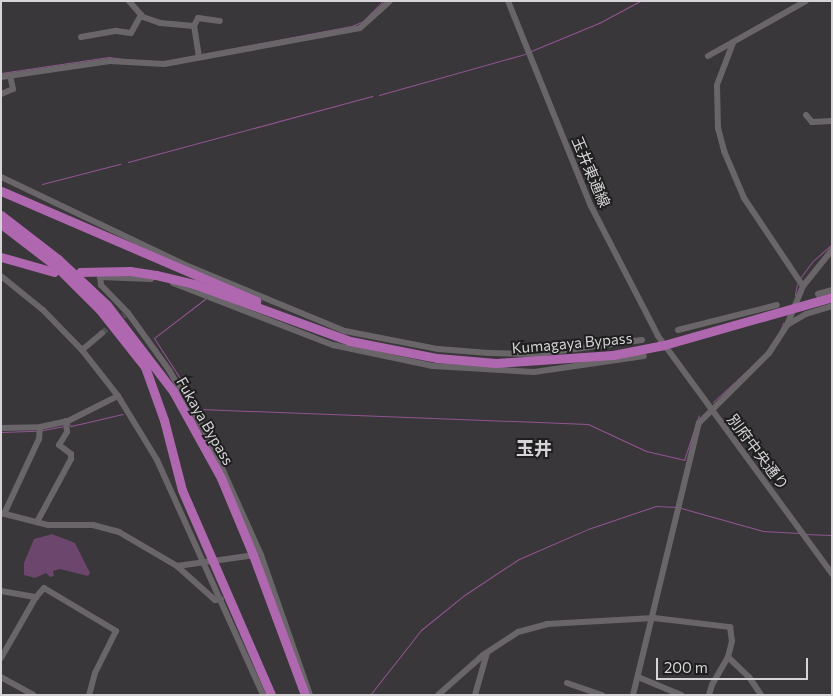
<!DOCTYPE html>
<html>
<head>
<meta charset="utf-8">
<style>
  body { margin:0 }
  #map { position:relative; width:833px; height:696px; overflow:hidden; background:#3a373a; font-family:Commissioner,"Noto Sans JP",sans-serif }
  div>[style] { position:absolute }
  .green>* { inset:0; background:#6d466d }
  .stream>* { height:1px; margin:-0.5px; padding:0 0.5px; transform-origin:0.5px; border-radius:0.5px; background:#925493 }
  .minor-tunnel>* { height:6px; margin-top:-3px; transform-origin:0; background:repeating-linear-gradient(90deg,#514f51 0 6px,transparent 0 9px) }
  .minor>* { height:6px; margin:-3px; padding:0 3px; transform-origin:3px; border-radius:3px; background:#6a6569 }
  .highway>* { height:9px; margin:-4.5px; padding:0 4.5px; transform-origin:4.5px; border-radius:4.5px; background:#af67b0 }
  span { translate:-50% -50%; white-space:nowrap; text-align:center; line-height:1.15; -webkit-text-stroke:4px #201f20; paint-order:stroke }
  .street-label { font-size:15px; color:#d6d4d6 }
  .quarter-label { font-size:18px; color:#d6d4d6; font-weight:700 }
  .frame { position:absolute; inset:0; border:2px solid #d6d4d6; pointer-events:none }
  .scale { position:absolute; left:656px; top:658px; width:152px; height:22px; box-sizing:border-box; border:2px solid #d6d4d6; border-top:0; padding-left:6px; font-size:15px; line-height:18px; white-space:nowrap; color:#d6d4d6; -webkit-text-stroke:4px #201f20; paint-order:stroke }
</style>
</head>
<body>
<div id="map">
  <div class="green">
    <div style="clip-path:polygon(52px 534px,75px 543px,90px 573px,88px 576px,60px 569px,53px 571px,54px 576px,50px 577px,46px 573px,35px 578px,24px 575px,24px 563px,34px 539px)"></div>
  </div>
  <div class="stream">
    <div style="left:225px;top:50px;width:129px;rotate:-10.7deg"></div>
    <div style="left:352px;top:26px;width:12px;rotate:-24deg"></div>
    <div style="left:363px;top:21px;width:28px;rotate:-45deg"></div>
    <div style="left:531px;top:51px;width:74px;rotate:-22.4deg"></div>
    <div style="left:599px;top:23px;width:47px;rotate:-28.2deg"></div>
    <div style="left:1px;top:73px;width:109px;rotate:-8.4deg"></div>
    <div style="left:109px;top:57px;width:14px;rotate:8deg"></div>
    <div style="left:379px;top:95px;width:152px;rotate:-15.7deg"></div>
    <div style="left:128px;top:162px;width:253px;rotate:-15.1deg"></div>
    <div style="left:42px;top:184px;width:81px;rotate:-14.4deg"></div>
    <div style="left:800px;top:278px;width:21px;rotate:-53deg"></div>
    <div style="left:813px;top:261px;width:25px;rotate:-42deg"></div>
    <div style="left:795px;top:295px;width:11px;rotate:-80deg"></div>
    <div style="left:205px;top:299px;width:64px;rotate:142.6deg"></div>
    <div style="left:154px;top:338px;width:85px;rotate:57.1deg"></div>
    <div style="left:200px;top:409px;width:388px;rotate:2.2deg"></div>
    <div style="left:588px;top:424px;width:64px;rotate:25deg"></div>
    <div style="left:646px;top:451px;width:39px;rotate:13deg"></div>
    <div style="left:684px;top:460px;width:47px;rotate:-71.6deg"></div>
    <div style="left:780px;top:331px;width:9px;rotate:-69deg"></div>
    <div style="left:713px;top:402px;width:49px;rotate:-42.5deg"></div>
    <div style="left:69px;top:424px;width:3px;rotate:45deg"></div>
    <div style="left:71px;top:426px;width:53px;rotate:-13deg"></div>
    <div style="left:43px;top:430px;width:20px;rotate:-11deg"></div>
    <div style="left:1px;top:432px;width:35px;rotate:-2deg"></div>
    <div style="left:681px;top:508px;width:85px;rotate:15.7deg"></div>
    <div style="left:763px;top:531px;width:36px;rotate:3deg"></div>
    <div style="left:805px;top:534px;width:27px;rotate:2deg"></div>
    <div style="left:370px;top:695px;width:83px;rotate:-51.9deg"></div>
    <div style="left:421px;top:630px;width:54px;rotate:-39deg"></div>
    <div style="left:463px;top:596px;width:67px;rotate:-33.5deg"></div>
    <div style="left:519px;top:559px;width:75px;rotate:-23.5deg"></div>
    <div style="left:588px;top:529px;width:72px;rotate:-18.7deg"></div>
    <div style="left:656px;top:506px;width:21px;rotate:3deg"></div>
  </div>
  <div class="minor-tunnel">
    <div style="left:102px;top:333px;width:29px;rotate:-38deg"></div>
  </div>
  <div class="minor">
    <div style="left:129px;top:1px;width:21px;rotate:49deg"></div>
    <div style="left:143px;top:17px;width:18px;rotate:19deg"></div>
    <div style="left:160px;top:23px;width:34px;rotate:5deg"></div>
    <div style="left:508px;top:1px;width:221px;rotate:68deg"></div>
    <div style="left:591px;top:206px;width:146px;rotate:62.7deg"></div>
    <div style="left:658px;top:336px;width:295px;rotate:53.8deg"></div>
    <div style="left:81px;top:37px;width:36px;rotate:-10deg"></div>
    <div style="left:116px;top:31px;width:15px;rotate:8deg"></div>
    <div style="left:131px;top:33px;width:21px;rotate:-61deg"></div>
    <div style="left:733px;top:43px;width:45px;rotate:110.9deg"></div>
    <div style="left:717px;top:85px;width:43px;rotate:88.7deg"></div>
    <div style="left:718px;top:128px;width:24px;rotate:75deg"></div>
    <div style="left:724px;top:151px;width:51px;rotate:66.9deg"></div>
    <div style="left:744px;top:198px;width:106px;rotate:56.2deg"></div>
    <div style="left:708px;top:56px;width:112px;rotate:-29.3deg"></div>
    <div style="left:199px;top:57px;width:31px;rotate:-99deg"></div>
    <div style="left:194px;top:26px;width:9px;rotate:-63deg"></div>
    <div style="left:198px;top:18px;width:22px;rotate:8deg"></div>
    <div style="left:1px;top:77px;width:110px;rotate:-8.4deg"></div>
    <div style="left:110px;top:61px;width:54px;rotate:3.2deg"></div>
    <div style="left:164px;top:64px;width:199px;rotate:-10.4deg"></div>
    <div style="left:360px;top:28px;width:40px;rotate:-42deg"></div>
    <div style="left:1px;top:94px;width:13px;rotate:-23deg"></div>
    <div style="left:13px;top:89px;width:14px;rotate:-102deg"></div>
    <div style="left:806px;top:115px;width:9px;rotate:49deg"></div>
    <div style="left:812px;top:122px;width:20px;rotate:-3deg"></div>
    <div style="left:1px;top:177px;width:202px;rotate:25.5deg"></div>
    <div style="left:183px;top:264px;width:175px;rotate:22.5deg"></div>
    <div style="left:345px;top:331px;width:95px;rotate:11deg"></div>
    <div style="left:438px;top:349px;width:51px;rotate:4.5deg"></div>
    <div style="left:489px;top:353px;width:48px;rotate:1.2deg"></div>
    <div style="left:537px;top:354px;width:106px;rotate:-7.6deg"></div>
    <div style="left:100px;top:275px;width:10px;rotate:84deg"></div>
    <div style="left:101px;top:285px;width:39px;rotate:46deg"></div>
    <div style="left:128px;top:313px;width:70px;rotate:54.3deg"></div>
    <div style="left:169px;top:370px;width:78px;rotate:59.8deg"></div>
    <div style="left:208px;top:437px;width:129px;rotate:65.8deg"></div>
    <div style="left:261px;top:555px;width:148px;rotate:70.7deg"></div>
    <div style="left:1px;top:276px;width:54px;rotate:39deg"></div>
    <div style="left:43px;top:310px;width:56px;rotate:45.7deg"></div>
    <div style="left:82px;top:350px;width:58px;rotate:52deg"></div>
    <div style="left:118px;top:396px;width:75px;rotate:58.6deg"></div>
    <div style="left:157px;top:460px;width:258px;rotate:65.7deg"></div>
    <div style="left:100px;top:277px;width:51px;rotate:2.2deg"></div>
    <div style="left:173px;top:283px;width:172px;rotate:21.2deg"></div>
    <div style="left:333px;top:345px;width:102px;rotate:11.9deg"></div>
    <div style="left:433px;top:366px;width:101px;rotate:3.4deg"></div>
    <div style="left:534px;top:372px;width:111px;rotate:-8.3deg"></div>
    <div style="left:818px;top:294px;width:15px;rotate:-16deg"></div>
    <div style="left:787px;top:325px;width:22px;rotate:-30deg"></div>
    <div style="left:806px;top:314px;width:27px;rotate:-17deg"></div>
    <div style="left:678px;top:330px;width:102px;rotate:-14.2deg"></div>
    <div style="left:82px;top:350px;width:26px;rotate:-40deg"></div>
    <div style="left:1px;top:428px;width:39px;rotate:-1deg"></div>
    <div style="left:40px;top:427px;width:29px;rotate:-12deg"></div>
    <div style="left:68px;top:421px;width:56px;rotate:-26.6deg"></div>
    <div style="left:1px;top:513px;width:49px;rotate:14.3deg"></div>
    <div style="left:48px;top:525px;width:45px"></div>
    <div style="left:93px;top:525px;width:27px;rotate:15deg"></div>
    <div style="left:119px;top:532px;width:67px;rotate:30.4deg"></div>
    <div style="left:177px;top:566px;width:51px;rotate:41.8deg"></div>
    <div style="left:215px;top:600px;width:6px;rotate:-9deg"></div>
    <div style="left:4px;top:514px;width:83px;rotate:-65deg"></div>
    <div style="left:39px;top:439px;width:12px;rotate:-85deg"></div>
    <div style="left:37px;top:522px;width:72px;rotate:-61.6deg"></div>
    <div style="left:71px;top:459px;width:5px;rotate:-90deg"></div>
    <div style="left:71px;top:454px;width:15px;rotate:-143deg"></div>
    <div style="left:59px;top:445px;width:15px;rotate:-58deg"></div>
    <div style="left:67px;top:432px;width:11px;rotate:-95deg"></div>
    <div style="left:177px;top:566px;width:79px;rotate:-8deg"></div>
    <div style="left:1px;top:591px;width:36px;rotate:10deg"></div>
    <div style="left:728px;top:657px;width:29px;rotate:44deg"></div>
    <div style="left:749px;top:677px;width:22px;rotate:56deg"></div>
    <div style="left:1px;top:658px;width:70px;rotate:-60.2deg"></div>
    <div style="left:36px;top:597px;width:12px;rotate:-48deg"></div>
    <div style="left:44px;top:588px;width:84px;rotate:30.8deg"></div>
    <div style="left:116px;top:631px;width:47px;rotate:116.6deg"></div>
    <div style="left:95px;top:673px;width:23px;rotate:105deg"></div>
    <div style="left:1px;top:677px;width:37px;rotate:29deg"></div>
    <div style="left:638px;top:677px;width:47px;rotate:22.7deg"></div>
    <div style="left:567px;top:683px;width:37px;rotate:19deg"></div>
    <div style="left:438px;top:695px;width:60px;rotate:-41.6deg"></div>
    <div style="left:483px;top:655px;width:42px;rotate:-33.3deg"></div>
    <div style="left:518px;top:632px;width:30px;rotate:-15deg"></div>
    <div style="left:547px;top:624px;width:107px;rotate:-3.2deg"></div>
    <div style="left:654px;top:618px;width:77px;rotate:6.8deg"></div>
    <div style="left:730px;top:627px;width:14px;rotate:82deg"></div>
    <div style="left:732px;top:641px;width:16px;rotate:104deg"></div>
    <div style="left:728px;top:657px;width:32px;rotate:120deg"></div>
    <div style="left:712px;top:685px;width:10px;rotate:107deg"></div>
    <div style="left:475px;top:695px;width:44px;rotate:-74.1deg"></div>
    <div style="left:633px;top:695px;width:280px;rotate:-76.4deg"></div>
    <div style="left:699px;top:423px;width:99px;rotate:-45deg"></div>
    <div style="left:769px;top:353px;width:33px;rotate:-57deg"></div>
    <div style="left:787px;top:325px;width:42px;rotate:-67.7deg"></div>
    <div style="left:803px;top:286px;width:46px;rotate:-51.1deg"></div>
  </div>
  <div class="highway">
    <div style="left:1px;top:191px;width:278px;rotate:23.3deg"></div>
    <div style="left:1px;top:215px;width:72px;rotate:37.7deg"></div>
    <div style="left:58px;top:259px;width:67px;rotate:43.2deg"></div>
    <div style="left:107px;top:305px;width:108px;rotate:52.5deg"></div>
    <div style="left:173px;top:391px;width:99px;rotate:61.1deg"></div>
    <div style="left:221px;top:478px;width:83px;rotate:67.4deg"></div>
    <div style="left:253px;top:555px;width:149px;rotate:69.6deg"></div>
    <div style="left:1px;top:224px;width:71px;rotate:37.5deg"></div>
    <div style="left:57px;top:267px;width:61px;rotate:45deg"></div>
    <div style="left:100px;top:310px;width:73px;rotate:51.7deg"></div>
    <div style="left:145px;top:367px;width:56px;rotate:70.3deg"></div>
    <div style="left:164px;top:420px;width:72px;rotate:75.6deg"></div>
    <div style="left:182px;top:490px;width:223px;rotate:66.5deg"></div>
    <div style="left:1px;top:257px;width:55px;rotate:15.8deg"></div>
    <div style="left:80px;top:272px;width:50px;rotate:-1.1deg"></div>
    <div style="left:130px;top:271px;width:26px;rotate:9deg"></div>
    <div style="left:156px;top:275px;width:39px;rotate:13deg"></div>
    <div style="left:194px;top:284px;width:166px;rotate:20.1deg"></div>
    <div style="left:350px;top:341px;width:89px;rotate:11.1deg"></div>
    <div style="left:437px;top:358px;width:59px;rotate:4.8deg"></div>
    <div style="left:496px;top:363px;width:117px;rotate:-3.9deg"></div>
    <div style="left:613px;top:355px;width:52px;rotate:-11.1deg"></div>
    <div style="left:664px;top:345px;width:175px;rotate:-15.9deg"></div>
  </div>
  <div class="street-label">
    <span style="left:591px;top:172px;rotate:67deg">玉井東通線</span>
    <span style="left:572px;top:343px;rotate:-5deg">Kumagaya Bypass</span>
    <span style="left:205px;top:421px;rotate:60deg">Fukaya Bypass</span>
    <span style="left:758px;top:452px;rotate:53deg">別府中央通り</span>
  </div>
  <div class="quarter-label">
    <span style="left:534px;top:448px">玉井</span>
  </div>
  <div class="frame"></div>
  <div class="scale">200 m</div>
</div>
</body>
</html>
